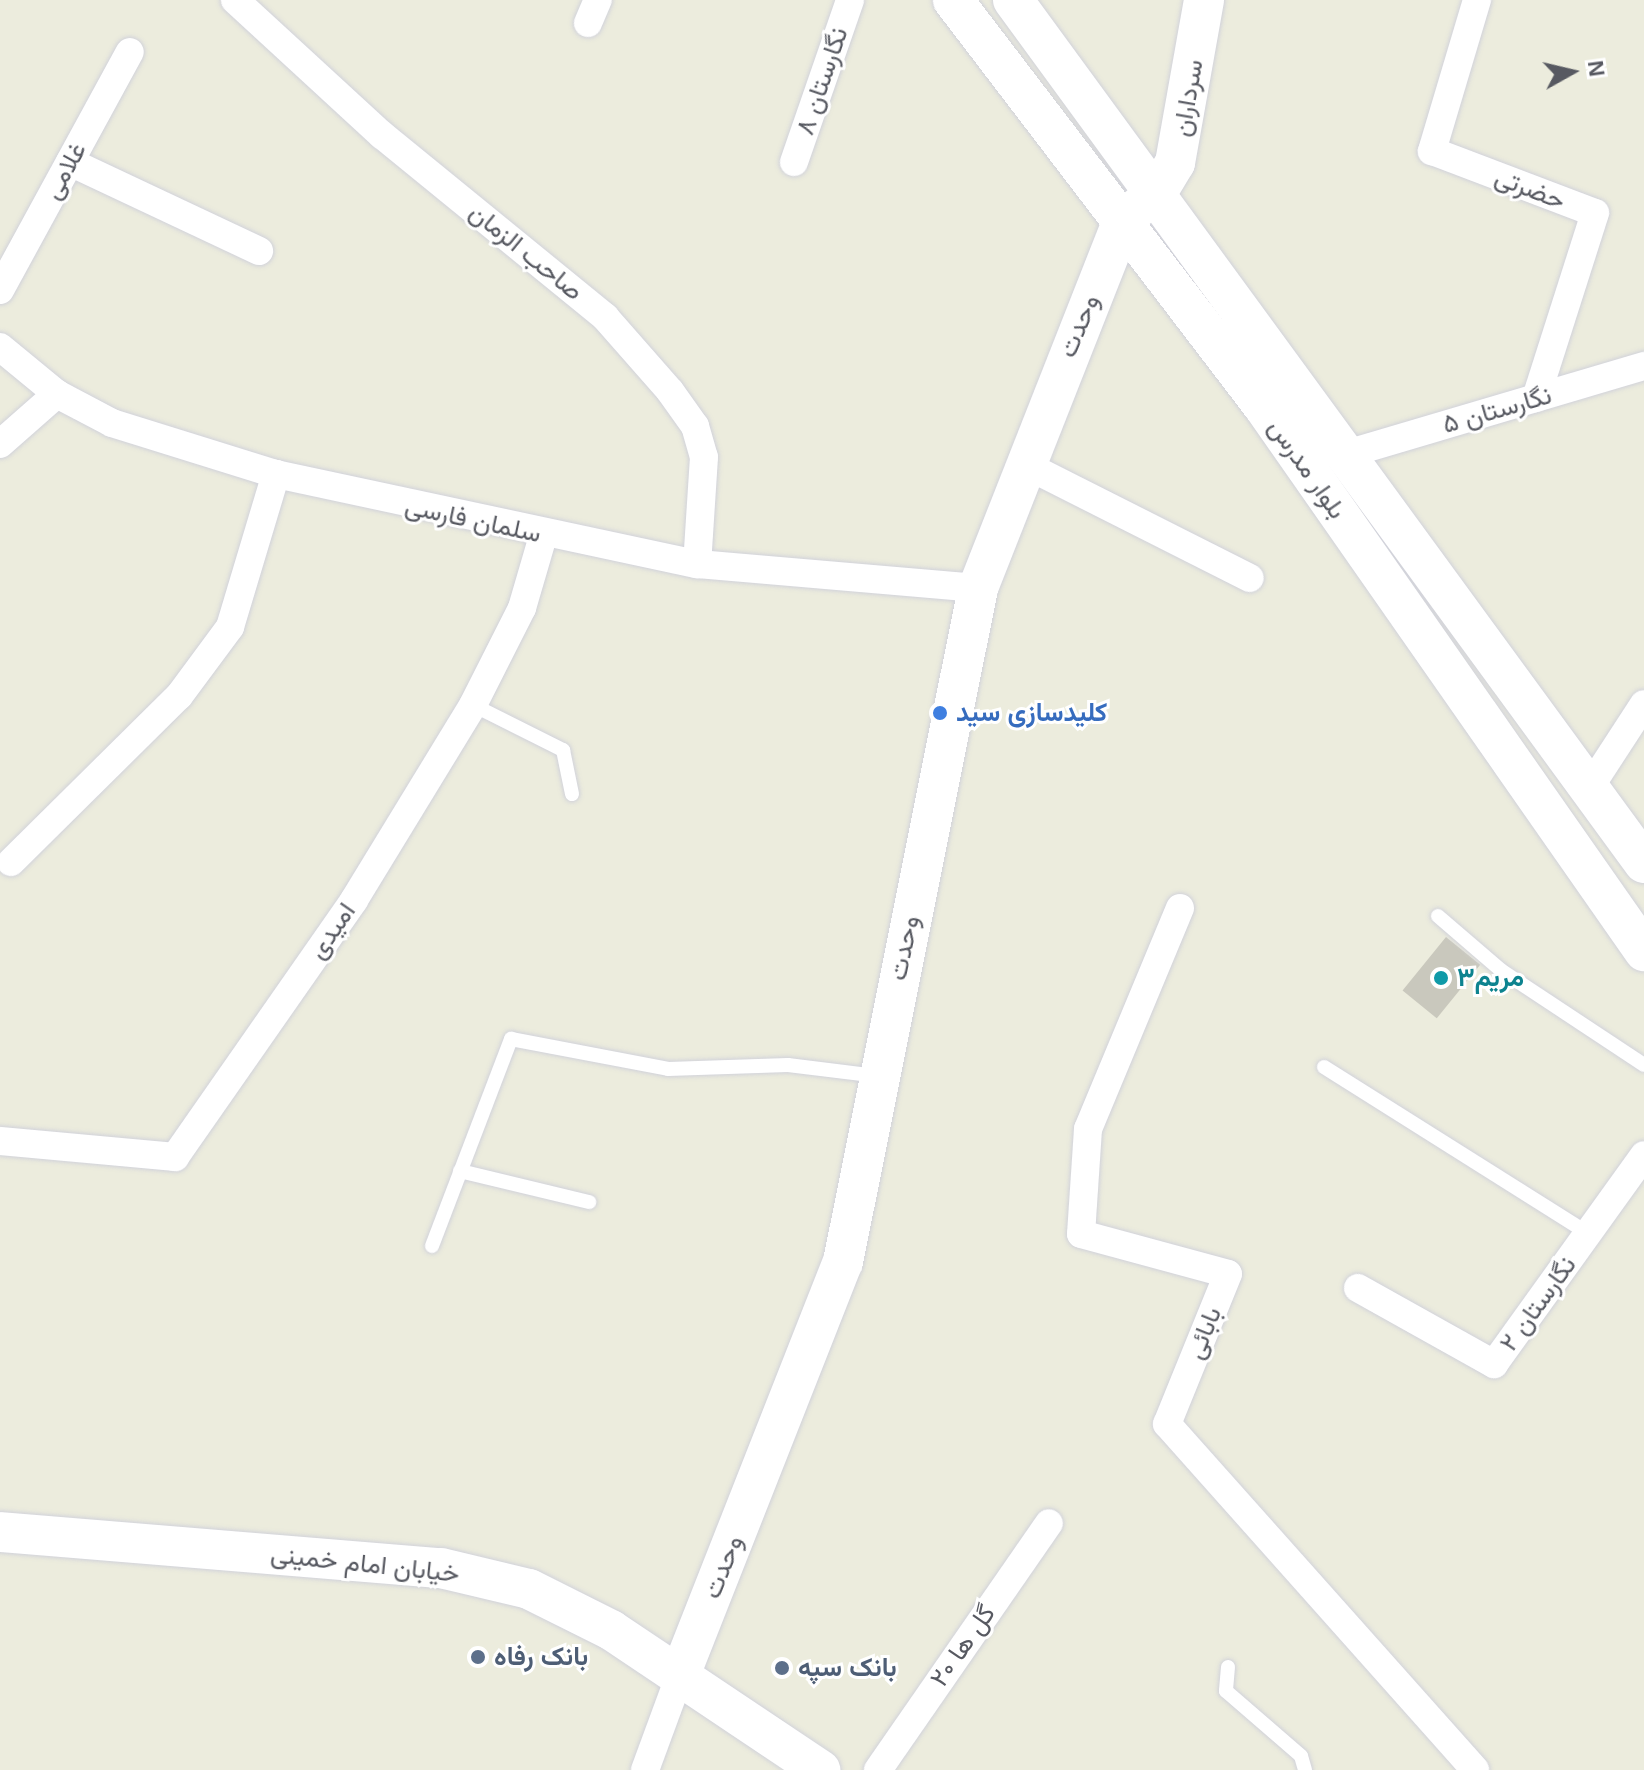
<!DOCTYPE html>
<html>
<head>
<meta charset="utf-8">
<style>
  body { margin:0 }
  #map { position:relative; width:1644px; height:1770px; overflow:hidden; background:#ececdd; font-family:Arial,Vazirmatn,sans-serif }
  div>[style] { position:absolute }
  .building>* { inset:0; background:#c9c8bd; transform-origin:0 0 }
  .roads { filter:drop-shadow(0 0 2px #d1d2da) drop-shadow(0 0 2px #d1d2da) }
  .lane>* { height:14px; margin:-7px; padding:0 7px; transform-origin:7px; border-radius:7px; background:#fff }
  .street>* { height:28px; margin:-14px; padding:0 14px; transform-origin:14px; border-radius:14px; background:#fff }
  .secondary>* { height:40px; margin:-20px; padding:0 20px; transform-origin:20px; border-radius:20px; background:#fff }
  .dots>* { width:22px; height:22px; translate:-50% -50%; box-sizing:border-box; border:4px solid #fff; border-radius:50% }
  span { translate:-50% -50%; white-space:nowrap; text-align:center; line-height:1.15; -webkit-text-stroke:6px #fff; paint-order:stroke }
  .street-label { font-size:26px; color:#575961 }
  .shop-label { font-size:26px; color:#366cbe; font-weight:700 }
  .left { translate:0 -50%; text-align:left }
  .culture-label { font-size:26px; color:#0d838f; font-weight:700 }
  .service-label { font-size:26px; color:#4e5e75; font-weight:700 }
  .north { position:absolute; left:1532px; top:32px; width:80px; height:80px; -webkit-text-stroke:6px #fff; paint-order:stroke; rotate:82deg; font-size:22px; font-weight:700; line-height:32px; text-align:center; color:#575961 }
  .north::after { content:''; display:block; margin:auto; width:28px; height:36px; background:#575961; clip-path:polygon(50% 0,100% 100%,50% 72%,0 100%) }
</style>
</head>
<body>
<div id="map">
  <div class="building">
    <div style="left:1446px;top:937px;width:44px;height:69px;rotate:39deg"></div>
  </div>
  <div class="roads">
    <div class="lane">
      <div style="left:473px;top:705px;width:101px;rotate:26.6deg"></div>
      <div style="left:563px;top:750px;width:45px;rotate:78.4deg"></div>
      <div style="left:1438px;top:916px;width:84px;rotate:40.7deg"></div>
      <div style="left:1502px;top:971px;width:170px;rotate:33.5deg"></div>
      <div style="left:1324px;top:1067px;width:313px;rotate:32.2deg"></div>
      <div style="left:460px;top:1171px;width:133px;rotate:13.5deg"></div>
      <div style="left:432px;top:1246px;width:222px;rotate:-69.1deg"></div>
      <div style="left:511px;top:1039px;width:160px;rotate:10.8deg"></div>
      <div style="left:668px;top:1069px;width:120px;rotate:-1.9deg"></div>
      <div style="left:788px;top:1065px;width:91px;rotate:7deg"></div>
      <div style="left:1228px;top:1667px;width:24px;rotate:95deg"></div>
      <div style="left:1226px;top:1691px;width:99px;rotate:40.9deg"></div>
      <div style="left:1301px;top:1756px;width:15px;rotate:74deg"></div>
    </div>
    <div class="street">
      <div style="left:235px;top:0;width:200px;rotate:42.6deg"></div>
      <div style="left:382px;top:135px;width:288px;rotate:39.2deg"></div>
      <div style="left:605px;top:317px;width:98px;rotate:48.7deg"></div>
      <div style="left:670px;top:391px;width:43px;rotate:54.5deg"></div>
      <div style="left:695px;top:426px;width:32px;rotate:74deg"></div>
      <div style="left:704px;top:457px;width:107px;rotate:93.7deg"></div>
      <div style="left:1477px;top:0;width:158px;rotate:106.6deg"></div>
      <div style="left:1432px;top:151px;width:174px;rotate:20.8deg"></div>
      <div style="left:1595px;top:213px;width:194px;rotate:107.7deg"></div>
      <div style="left:588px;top:23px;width:25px;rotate:-67deg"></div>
      <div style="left:70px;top:162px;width:209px;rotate:25.2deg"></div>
      <div style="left:794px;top:162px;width:171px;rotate:-70.9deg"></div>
      <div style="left:0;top:290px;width:271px;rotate:-61.4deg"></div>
      <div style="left:0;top:347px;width:74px;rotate:39.5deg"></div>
      <div style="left:57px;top:394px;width:62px;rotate:27.8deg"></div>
      <div style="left:112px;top:423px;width:172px;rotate:17.3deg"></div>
      <div style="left:276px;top:474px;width:431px;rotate:12.1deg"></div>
      <div style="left:697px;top:564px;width:282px;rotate:4.9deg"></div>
      <div style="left:0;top:444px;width:76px;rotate:-41.3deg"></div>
      <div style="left:1350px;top:453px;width:307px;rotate:-16.5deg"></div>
      <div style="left:1022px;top:463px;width:255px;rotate:26.8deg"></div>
      <div style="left:1592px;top:784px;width:95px;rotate:-57deg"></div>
      <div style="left:11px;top:862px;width:236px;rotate:-44.7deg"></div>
      <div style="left:179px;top:696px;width:86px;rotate:-53.5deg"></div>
      <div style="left:230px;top:627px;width:160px;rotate:-73.3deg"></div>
      <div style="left:1180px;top:908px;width:239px;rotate:112.6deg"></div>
      <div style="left:1088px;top:1129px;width:105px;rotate:93.8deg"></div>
      <div style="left:1081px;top:1234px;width:152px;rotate:15.2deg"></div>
      <div style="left:1228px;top:1274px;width:162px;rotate:112.1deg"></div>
      <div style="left:1167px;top:1424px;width:463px;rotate:48.3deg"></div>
      <div style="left:0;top:1141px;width:176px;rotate:5.2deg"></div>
      <div style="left:175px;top:1157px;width:313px;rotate:-55.1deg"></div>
      <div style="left:354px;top:900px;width:228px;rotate:-58.6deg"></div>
      <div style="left:473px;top:705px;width:109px;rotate:-63.2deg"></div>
      <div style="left:522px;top:608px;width:75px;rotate:-73.7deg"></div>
      <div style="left:1358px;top:1288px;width:156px;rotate:29.2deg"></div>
      <div style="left:1494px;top:1364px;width:257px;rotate:-54.3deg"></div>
      <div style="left:645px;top:1770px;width:101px;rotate:-69.8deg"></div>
      <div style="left:878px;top:1770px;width:300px;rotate:-55.3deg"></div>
    </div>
    <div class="secondary">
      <div style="left:953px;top:0;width:512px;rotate:52.62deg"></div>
      <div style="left:1264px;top:407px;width:664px;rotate:55.06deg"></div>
      <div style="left:1013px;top:0;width:1069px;rotate:53.83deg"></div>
      <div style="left:0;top:1532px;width:442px;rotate:4.7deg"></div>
      <div style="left:441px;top:1568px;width:90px;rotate:13.4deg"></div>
      <div style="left:529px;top:1589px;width:92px;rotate:26.6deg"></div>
      <div style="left:611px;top:1630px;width:252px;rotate:33.8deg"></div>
      <div style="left:680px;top:1675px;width:444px;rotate:-68.5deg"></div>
      <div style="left:843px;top:1262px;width:687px;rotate:-78.67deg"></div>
      <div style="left:978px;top:588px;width:396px;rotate:-68.5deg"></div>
      <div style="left:1123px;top:220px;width:45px;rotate:-39.6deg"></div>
      <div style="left:1158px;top:191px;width:33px;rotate:-59deg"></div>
      <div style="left:1175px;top:163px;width:166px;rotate:-79.9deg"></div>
    </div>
  </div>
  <div class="dots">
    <div style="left:940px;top:713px;background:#3f7fe0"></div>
    <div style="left:1441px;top:978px;background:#0f9aa8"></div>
    <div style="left:478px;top:1657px;background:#5c6f8a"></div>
    <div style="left:782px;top:1668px;background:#5c6f8a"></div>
  </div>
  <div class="street-label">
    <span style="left:822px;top:81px;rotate:-71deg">نگارستان ۸</span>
    <span style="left:1188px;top:98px;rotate:-80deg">سرداران</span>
    <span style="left:65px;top:171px;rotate:-61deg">غلامی</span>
    <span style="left:1530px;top:189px;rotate:21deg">حضرتی</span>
    <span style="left:526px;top:252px;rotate:39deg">صاحب الزمان</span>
    <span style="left:1079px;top:326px;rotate:-67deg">وحدت</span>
    <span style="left:1497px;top:410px;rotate:-16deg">نگارستان ۵</span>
    <span style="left:1307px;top:469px;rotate:55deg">بلوار مدرس</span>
    <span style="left:473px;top:520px;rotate:12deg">سلمان فارسی</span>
    <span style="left:332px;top:931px;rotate:-55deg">امیدی</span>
    <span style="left:904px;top:948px;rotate:-78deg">وحدت</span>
    <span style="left:1538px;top:1304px;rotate:-54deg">نگارستان ۲</span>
    <span style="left:1204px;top:1333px;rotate:-68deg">بابائی</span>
    <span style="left:365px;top:1564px;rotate:6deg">خیابان امام خمینی</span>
    <span style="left:723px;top:1567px;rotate:-68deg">وحدت</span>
    <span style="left:963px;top:1646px;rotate:-55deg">گل ها ۲۰</span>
  </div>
  <div class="shop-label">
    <span class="left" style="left:956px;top:713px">کلیدسازی سید</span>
  </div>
  <div class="culture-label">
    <span class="left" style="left:1457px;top:978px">مریم۳</span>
  </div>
  <div class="service-label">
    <span class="left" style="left:494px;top:1657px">بانک رفاه</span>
    <span class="left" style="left:798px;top:1668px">بانک سپه</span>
  </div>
  <div class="north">N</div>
</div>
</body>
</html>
